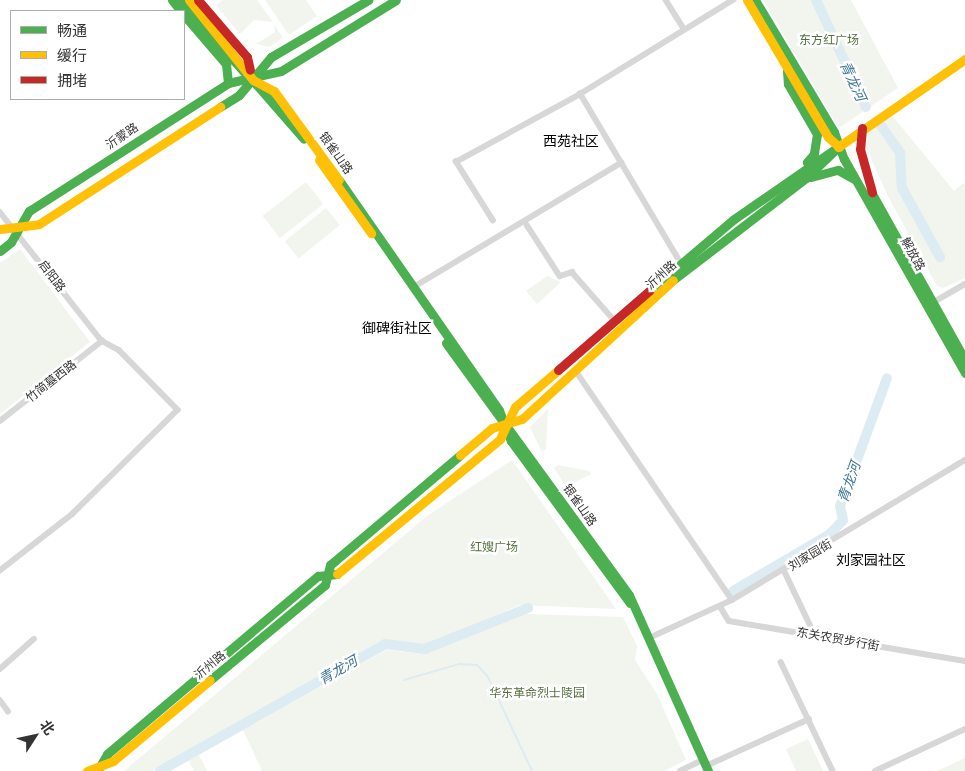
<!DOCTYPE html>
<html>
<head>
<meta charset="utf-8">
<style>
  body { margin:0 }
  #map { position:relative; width:965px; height:771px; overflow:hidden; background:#fff; font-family:Montserrat,"Noto Sans SC",sans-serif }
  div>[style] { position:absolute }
  .green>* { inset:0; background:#f1f5ed; transform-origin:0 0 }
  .stream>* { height:2px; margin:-1px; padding:0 1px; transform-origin:1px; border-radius:1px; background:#ddebf3 }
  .river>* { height:10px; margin:-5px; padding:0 5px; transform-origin:5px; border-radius:5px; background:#ddebf3 }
  .street>* { height:5.5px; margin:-2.75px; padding:0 2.75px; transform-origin:2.75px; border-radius:2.75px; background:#d7d7d7 }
  .fast>* { height:9px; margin:-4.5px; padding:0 4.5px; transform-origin:4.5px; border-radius:4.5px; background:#4caf50 }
  .slow>* { height:9px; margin:-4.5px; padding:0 4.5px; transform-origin:4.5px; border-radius:4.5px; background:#ffc107 }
  .jam>* { height:9px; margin:-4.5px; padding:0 4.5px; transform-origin:4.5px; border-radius:4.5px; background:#c62828 }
  span { translate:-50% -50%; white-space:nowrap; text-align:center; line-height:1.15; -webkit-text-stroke:5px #fff; paint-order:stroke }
  .park-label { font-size:12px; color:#56703f }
  .street-label { font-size:12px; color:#333 }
  .water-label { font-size:14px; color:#3f7597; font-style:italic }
  .neighbourhood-label { font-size:14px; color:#000 }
  .legend { position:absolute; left:10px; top:10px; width:175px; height:90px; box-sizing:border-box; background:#fff; border:1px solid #adadad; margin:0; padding:6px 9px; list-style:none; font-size:15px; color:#333 }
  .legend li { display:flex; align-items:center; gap:10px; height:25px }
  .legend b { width:25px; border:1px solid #adadad }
  .north { position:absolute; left:10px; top:711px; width:50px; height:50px; -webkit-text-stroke:4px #fff; paint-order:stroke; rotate:55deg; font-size:14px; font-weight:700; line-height:20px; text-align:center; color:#333 }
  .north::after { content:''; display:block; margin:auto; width:18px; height:22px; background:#333; clip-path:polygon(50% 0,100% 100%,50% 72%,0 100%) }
</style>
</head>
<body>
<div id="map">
  <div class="green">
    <div style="clip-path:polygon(223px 0,257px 0,273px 22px,254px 20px,240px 34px,216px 5px)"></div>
    <div style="clip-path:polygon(265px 0,306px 0,317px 16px,289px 35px)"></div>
    <div style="clip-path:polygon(763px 0,851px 0,898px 88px,839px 128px)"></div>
    <div style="clip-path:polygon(274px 24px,283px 38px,269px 47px,256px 44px,275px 32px)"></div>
    <div style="clip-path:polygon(891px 114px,954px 191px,963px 183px,965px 186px,965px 278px,943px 288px,937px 286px,889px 198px,866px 148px,865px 136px)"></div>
    <div style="left:306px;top:182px;width:28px;height:55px;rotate:52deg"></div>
    <div style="left:326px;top:208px;width:22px;height:53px;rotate:51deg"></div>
    <div style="clip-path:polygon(20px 249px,90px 342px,0 414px,0 263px)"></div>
    <div style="clip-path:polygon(547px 276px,561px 282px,537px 304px,526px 291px)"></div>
    <div style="clip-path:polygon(548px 409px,546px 449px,542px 452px,530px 427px)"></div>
    <div style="clip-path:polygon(512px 460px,616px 609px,519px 605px,424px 646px,384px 639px,152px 771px,124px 771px,427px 516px)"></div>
    <div style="clip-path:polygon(558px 465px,589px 471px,591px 474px,566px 487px,554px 468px)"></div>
    <div style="clip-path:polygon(525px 614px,623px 617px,637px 646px,635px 660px,657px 694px,686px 760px,664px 771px,262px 771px,243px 730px,386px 650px,425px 654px)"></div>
    <div style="clip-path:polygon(808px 739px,823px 771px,796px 771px,786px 749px)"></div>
    <div style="clip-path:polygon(198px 753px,207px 771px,194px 771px,187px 758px)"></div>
    <div style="clip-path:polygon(965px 758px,965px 771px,937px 771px)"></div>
  </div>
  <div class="stream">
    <div style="left:404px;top:680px;width:57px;rotate:-16.2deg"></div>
    <div style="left:459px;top:664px;width:18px;rotate:3deg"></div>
    <div style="left:477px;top:665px;width:16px;rotate:47deg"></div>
    <div style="left:488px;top:677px;width:104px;rotate:64.9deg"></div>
  </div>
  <div class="river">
    <div style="left:816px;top:0;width:118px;rotate:65deg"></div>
    <div style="left:882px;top:127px;width:32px;rotate:55deg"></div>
    <div style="left:900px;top:153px;width:35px;rotate:87deg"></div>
    <div style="left:902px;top:188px;width:79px;rotate:61.2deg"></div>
    <div style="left:733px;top:591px;width:113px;rotate:-30.4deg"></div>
    <div style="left:830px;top:534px;width:19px;rotate:-47deg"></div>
    <div style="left:843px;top:520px;width:14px;rotate:-102deg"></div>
    <div style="left:840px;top:506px;width:136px;rotate:-69.8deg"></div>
    <div style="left:160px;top:771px;width:258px;rotate:-29.4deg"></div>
    <div style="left:385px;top:644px;width:40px;rotate:7.1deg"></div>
    <div style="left:425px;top:649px;width:111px;rotate:-21.7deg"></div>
  </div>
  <div class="street">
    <div style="left:666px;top:0;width:34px;rotate:58deg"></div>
    <div style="left:0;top:212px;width:164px;rotate:51.7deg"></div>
    <div style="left:102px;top:341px;width:19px;rotate:28deg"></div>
    <div style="left:119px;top:350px;width:84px;rotate:45.5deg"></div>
    <div style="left:178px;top:410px;width:148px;rotate:135.3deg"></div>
    <div style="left:73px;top:514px;width:93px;rotate:142deg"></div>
    <div style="left:493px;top:221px;width:70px;rotate:-122.1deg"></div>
    <div style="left:456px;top:162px;width:141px;rotate:-28.7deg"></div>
    <div style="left:527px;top:225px;width:61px;rotate:57.1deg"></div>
    <div style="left:560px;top:276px;width:13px;rotate:-18deg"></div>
    <div style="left:572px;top:272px;width:65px;rotate:48.7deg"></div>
    <div style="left:681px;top:264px;width:198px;rotate:-120.7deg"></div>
    <div style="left:580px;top:94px;width:180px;rotate:-31.6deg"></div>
    <div style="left:412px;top:288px;width:244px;rotate:-30.9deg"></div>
    <div style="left:934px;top:302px;width:36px;rotate:-30deg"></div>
    <div style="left:576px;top:371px;width:277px;rotate:55.7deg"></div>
    <div style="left:0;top:421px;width:130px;rotate:-38.1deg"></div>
    <div style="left:784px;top:570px;width:72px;rotate:64.5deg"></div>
    <div style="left:720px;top:606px;width:17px;rotate:59deg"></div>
    <div style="left:729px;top:621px;width:239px;rotate:9.6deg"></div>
    <div style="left:649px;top:638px;width:91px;rotate:-24.6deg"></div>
    <div style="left:732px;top:600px;width:272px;rotate:-31deg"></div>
    <div style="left:781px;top:662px;width:121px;rotate:64.5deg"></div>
    <div style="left:0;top:669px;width:45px;rotate:-41.4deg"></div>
    <div style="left:0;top:700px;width:14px;rotate:54deg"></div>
    <div style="left:706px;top:766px;width:113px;rotate:-24.5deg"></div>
    <div style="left:680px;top:771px;width:25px;rotate:-26deg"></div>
    <div style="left:875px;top:771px;width:99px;rotate:-25deg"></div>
  </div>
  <div class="fast">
    <div style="left:172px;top:0;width:14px;rotate:51deg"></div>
    <div style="left:180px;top:0;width:99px;rotate:48.3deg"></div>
    <div style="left:755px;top:0;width:154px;rotate:59.1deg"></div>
    <div style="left:834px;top:132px;width:29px;rotate:70deg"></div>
    <div style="left:844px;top:159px;width:246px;rotate:60.5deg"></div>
    <div style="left:184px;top:15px;width:65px;rotate:49.4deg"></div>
    <div style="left:226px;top:64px;width:19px;rotate:84deg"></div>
    <div style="left:787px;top:71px;width:13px;rotate:86deg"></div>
    <div style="left:788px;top:84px;width:58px;rotate:59.9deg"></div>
    <div style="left:817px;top:134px;width:20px;rotate:99deg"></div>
    <div style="left:814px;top:154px;width:11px;rotate:131deg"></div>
    <div style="left:255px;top:83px;width:74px;rotate:48.8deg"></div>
    <div style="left:220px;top:107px;width:22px;rotate:-32deg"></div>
    <div style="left:239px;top:95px;width:50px;rotate:-49.9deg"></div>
    <div style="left:271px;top:57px;width:113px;rotate:-30.4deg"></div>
    <div style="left:811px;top:177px;width:28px;rotate:-15deg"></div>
    <div style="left:838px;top:170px;width:18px;rotate:29deg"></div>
    <div style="left:339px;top:180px;width:280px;rotate:55.2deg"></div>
    <div style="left:499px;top:410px;width:33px;rotate:69deg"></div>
    <div style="left:511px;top:441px;width:201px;rotate:53.7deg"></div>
    <div style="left:871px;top:192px;width:193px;rotate:60.8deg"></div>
    <div style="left:0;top:251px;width:14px;rotate:-39deg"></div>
    <div style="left:11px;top:242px;width:36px;rotate:-60deg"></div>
    <div style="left:29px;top:211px;width:237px;rotate:-32.7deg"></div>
    <div style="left:228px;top:83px;width:54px;rotate:-12.8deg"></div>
    <div style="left:281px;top:71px;width:135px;rotate:-31.7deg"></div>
    <div style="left:673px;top:280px;width:168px;rotate:-37.5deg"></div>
    <div style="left:806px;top:178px;width:45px;rotate:-44.1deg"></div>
    <div style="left:649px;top:291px;width:111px;rotate:-40.3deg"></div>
    <div style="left:734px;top:219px;width:126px;rotate:-34.7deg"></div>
    <div style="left:446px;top:343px;width:311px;rotate:54deg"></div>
    <div style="left:629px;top:595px;width:193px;rotate:65.8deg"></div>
    <div style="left:210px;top:680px;width:149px;rotate:-39.6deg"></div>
    <div style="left:325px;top:585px;width:21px;rotate:-76deg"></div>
    <div style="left:330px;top:565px;width:170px;rotate:-40.2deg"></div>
    <div style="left:99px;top:768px;width:16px;rotate:-60deg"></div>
    <div style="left:107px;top:754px;width:276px;rotate:-40.2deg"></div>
    <div style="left:318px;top:576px;width:19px;rotate:-6deg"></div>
  </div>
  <div class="slow">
    <div style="left:189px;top:0;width:102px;rotate:51.3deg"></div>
    <div style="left:253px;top:80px;width:24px;rotate:28deg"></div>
    <div style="left:274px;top:91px;width:110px;rotate:53.9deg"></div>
    <div style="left:747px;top:0;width:159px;rotate:59.4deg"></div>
    <div style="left:828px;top:137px;width:15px;rotate:42deg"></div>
    <div style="left:838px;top:147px;width:155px;rotate:-34.7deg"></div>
    <div style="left:319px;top:160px;width:90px;rotate:54.5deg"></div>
    <div style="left:0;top:229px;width:39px;rotate:-7deg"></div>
    <div style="left:39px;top:224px;width:216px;rotate:-32.9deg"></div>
    <div style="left:460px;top:455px;width:42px;rotate:-40.2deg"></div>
    <div style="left:492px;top:428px;width:31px;rotate:-17deg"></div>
    <div style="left:522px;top:419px;width:205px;rotate:-42.6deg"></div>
    <div style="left:337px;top:574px;width:212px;rotate:-39.6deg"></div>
    <div style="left:500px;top:439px;width:35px;rotate:-65deg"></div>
    <div style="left:515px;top:407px;width:57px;rotate:-40.7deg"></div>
    <div style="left:87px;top:771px;width:28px;rotate:-21deg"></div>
    <div style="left:113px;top:761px;width:126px;rotate:-39.9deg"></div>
  </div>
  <div class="jam">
    <div style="left:198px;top:0;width:75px;rotate:49.3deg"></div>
    <div style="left:247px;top:57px;width:13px;rotate:77deg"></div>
    <div style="left:862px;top:128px;width:21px;rotate:95deg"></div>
    <div style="left:860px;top:149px;width:45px;rotate:74.4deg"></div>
    <div style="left:558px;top:370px;width:121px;rotate:-41deg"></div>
  </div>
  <div class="park-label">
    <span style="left:829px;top:40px">东方红广场</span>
    <span style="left:494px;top:547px">红嫂广场</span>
    <span style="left:537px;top:693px">华东革命烈士陵园</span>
  </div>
  <div class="street-label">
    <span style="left:122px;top:136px;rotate:-34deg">沂蒙路</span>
    <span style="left:336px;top:153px;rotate:55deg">银雀山路</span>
    <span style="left:913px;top:254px;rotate:61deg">解放路</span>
    <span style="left:661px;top:275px;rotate:-42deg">沂州路</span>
    <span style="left:52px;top:276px;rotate:53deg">启阳路</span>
    <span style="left:51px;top:381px;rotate:-38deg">竹简墓西路</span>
    <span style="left:580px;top:505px;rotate:55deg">银雀山路</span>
    <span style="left:810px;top:555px;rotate:-31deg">刘家园街</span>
    <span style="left:838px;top:639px;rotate:10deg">东关农贸步行街</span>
    <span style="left:210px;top:665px;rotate:-40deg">沂州路</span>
  </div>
  <div class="water-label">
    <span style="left:853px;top:81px;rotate:65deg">青龙河</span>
    <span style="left:849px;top:482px;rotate:-71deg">青龙河</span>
    <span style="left:338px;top:670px;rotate:-30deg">青龙河</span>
  </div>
  <div class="neighbourhood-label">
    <span style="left:571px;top:141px">西苑社区</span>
    <span style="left:397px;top:328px">御碑街社区</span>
    <span style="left:871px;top:560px">刘家园社区</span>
  </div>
  <ul class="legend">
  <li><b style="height:6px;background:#4caf50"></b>畅通</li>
  <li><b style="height:6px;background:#ffc107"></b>缓行</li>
  <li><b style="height:6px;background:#c62828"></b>拥堵</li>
  </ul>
  <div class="north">北</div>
</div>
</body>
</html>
